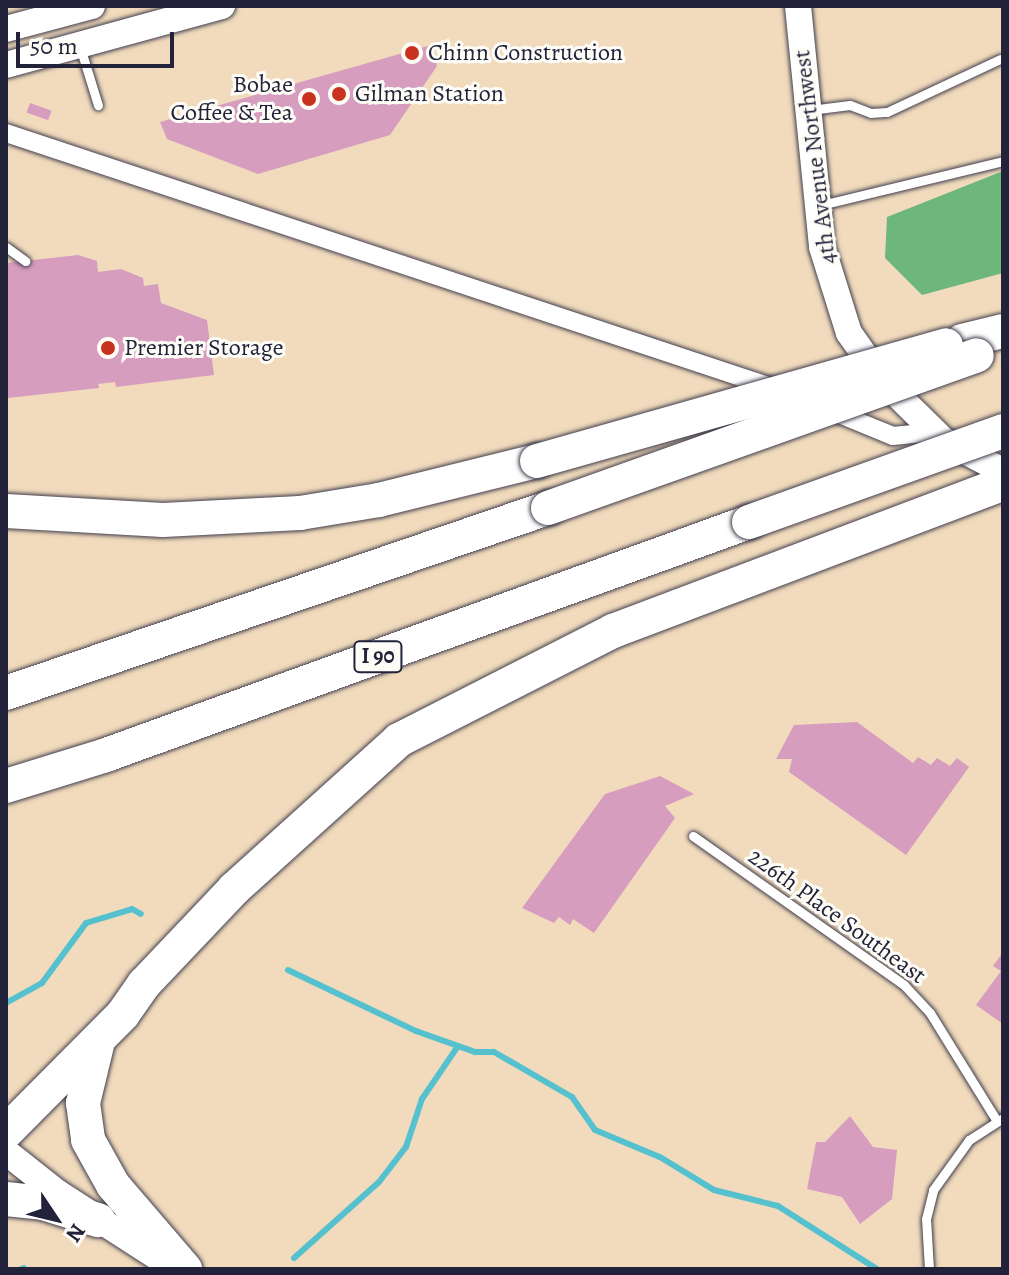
<!DOCTYPE html>
<html>
<head>
<meta charset="utf-8">
<style>
  body { margin:0 }
  #map { position:relative; width:1009px; height:1275px; overflow:hidden; background:#f1dbbc; font-family:Alegreya,serif }
  div>[style] { position:absolute }
  .forest>* { inset:0; background:#6db67c }
  .stream>* { height:6px; margin:-3px; padding:0 3px; transform-origin:3px; border-radius:3px; background:#55c1cf }
  .building>* { inset:0; background:#d79dbf; transform-origin:0 0 }
  .roads { filter:drop-shadow(0 0 2px #413e4e) drop-shadow(0 0 2px #413e4e) }
  .lane>* { height:9px; margin:-4.5px; padding:0 4.5px; transform-origin:4.5px; border-radius:4.5px; background:#fff }
  .street>* { height:18px; margin:-9px; padding:0 9px; transform-origin:9px; border-radius:9px; background:#fff }
  .secondary>* { height:26px; margin:-13px; padding:0 13px; transform-origin:13px; border-radius:13px; background:#fff }
  .highway>* { height:34px; margin:-17px; padding:0 17px; transform-origin:17px; border-radius:17px; background:#fff }
  .bridges { filter:drop-shadow(0 0 2px #413e4e) drop-shadow(0 0 2px #413e4e) }
  .highway-bridge>* { height:34px; margin:-17px; padding:0 17px; transform-origin:17px; border-radius:17px; background:#fff }
  .dots>* { width:22px; height:22px; translate:-50% -50%; box-sizing:border-box; border:4px solid #fdfcf7; border-radius:50% }
  span { translate:-50% -50%; white-space:nowrap; text-align:center; line-height:1.15; -webkit-text-stroke:6px #fdfcf7; paint-order:stroke }
  .shield-label span { padding:2px 6px; background:#fdfcf7; border:2px solid; border-radius:6px; -webkit-text-stroke-width:0 }
  .shield-label { font-size:22px; color:#22223b; font-weight:700 }
  .poi-label { font-size:24px; color:#22223b }
  .left { translate:0 -50%; text-align:left }
  .right { translate:-100% -50%; text-align:right }
  .street-label { font-size:24px; color:#22223b }
  .frame { position:absolute; inset:0; border:8px solid #22223b; pointer-events:none }
  .north { position:absolute; left:16px; top:1179px; width:80px; height:80px; -webkit-text-stroke:6px #fdfcf7; paint-order:stroke; rotate:125deg; font-size:22px; font-weight:700; line-height:32px; text-align:center; color:#22223b }
  .north::after { content:''; display:block; margin:auto; width:28px; height:36px; background:#22223b; clip-path:polygon(50% 0,100% 100%,50% 72%,0 100%) }
  .scale { position:absolute; left:16px; top:32px; width:158px; height:36px; box-sizing:border-box; border:4px solid #22223b; border-top:0; padding-left:10px; font-size:24px; line-height:28px; white-space:nowrap; color:#22223b; -webkit-text-stroke:6px #fdfcf7; paint-order:stroke }
</style>
</head>
<body>
<div id="map">
  <div class="forest">
    <div style="clip-path:polygon(1003px 171px,1003px 273px,922px 295px,885px 258px,887px 217px)"></div>
  </div>
  <div class="stream">
    <div style="left:288px;top:970px;width:142px;rotate:25.5deg"></div>
    <div style="left:416px;top:1031px;width:63px;rotate:19.6deg"></div>
    <div style="left:475px;top:1052px;width:19px"></div>
    <div style="left:494px;top:1052px;width:90px;rotate:30deg"></div>
    <div style="left:572px;top:1097px;width:40px;rotate:55.1deg"></div>
    <div style="left:595px;top:1130px;width:70px;rotate:22.6deg"></div>
    <div style="left:660px;top:1157px;width:63px;rotate:31.4deg"></div>
    <div style="left:714px;top:1190px;width:66px;rotate:14deg"></div>
    <div style="left:778px;top:1206px;width:117px;rotate:32.5deg"></div>
    <div style="left:6px;top:1003px;width:41px;rotate:-29.1deg"></div>
    <div style="left:42px;top:983px;width:74px;rotate:-53.7deg"></div>
    <div style="left:86px;top:923px;width:48px;rotate:-16.9deg"></div>
    <div style="left:132px;top:909px;width:10px;rotate:29deg"></div>
    <div style="left:294px;top:1258px;width:114px;rotate:-41.8deg"></div>
    <div style="left:379px;top:1182px;width:44px;rotate:-52.4deg"></div>
    <div style="left:406px;top:1147px;width:51px;rotate:-71.6deg"></div>
    <div style="left:422px;top:1099px;width:64px;rotate:-55.8deg"></div>
    <div style="left:21px;top:1269px;width:3px;rotate:-18deg"></div>
  </div>
  <div class="building">
    <div style="clip-path:polygon(431px 45px,437px 66px,390px 135px,258px 174px,167px 139px,160px 122px)"></div>
    <div style="left:30px;top:103px;width:23px;height:10px;rotate:20deg"></div>
    <div style="clip-path:polygon(78px 255px,97px 261px,98px 272px,121px 269px,143px 278px,144px 286px,158px 284px,161px 303px,207px 320px,214px 375px,116px 387px,115px 382px,98px 384px,99px 388px,8px 398px,6px 263px)"></div>
    <div style="clip-path:polygon(857px 722px,913px 763px,918px 757px,931px 765px,937px 758px,950px 766px,957px 758px,969px 767px,906px 855px,789px 772px,792px 759px,776px 759px,794px 725px)"></div>
    <div style="clip-path:polygon(660px 776px,694px 794px,665px 806px,675px 818px,594px 933px,573px 919px,570px 925px,559px 917px,554px 923px,522px 908px,605px 794px)"></div>
    <div style="clip-path:polygon(1003px 952px,1003px 1024px,976px 1005px,1001px 971px,993px 966px)"></div>
    <div style="clip-path:polygon(850px 1116px,873px 1147px,897px 1150px,892px 1199px,860px 1224px,842px 1197px,807px 1189px,816px 1142px,825px 1142px)"></div>
  </div>
  <div class="roads">
    <div class="lane">
      <div style="left:80px;top:47px;width:61px;rotate:72.8deg"></div>
      <div style="left:810px;top:110px;width:40px;rotate:-7.1deg"></div>
      <div style="left:850px;top:105px;width:22px;rotate:21deg"></div>
      <div style="left:871px;top:113px;width:16px;rotate:-4deg"></div>
      <div style="left:887px;top:112px;width:125px;rotate:-25.1deg"></div>
      <div style="left:821px;top:205px;width:187px;rotate:-13.6deg"></div>
      <div style="left:6px;top:247px;width:24px;rotate:36deg"></div>
      <div style="left:693px;top:836px;width:258px;rotate:35.2deg"></div>
      <div style="left:904px;top:985px;width:38px;rotate:47deg"></div>
      <div style="left:930px;top:1013px;width:127px;rotate:58.2deg"></div>
      <div style="left:929px;top:1269px;width:50px;rotate:-93.4deg"></div>
      <div style="left:926px;top:1219px;width:30px;rotate:-76deg"></div>
      <div style="left:933px;top:1190px;width:62px;rotate:-54.2deg"></div>
      <div style="left:969px;top:1140px;width:40px;rotate:-32.9deg"></div>
    </div>
    <div class="street">
      <div style="left:6px;top:133px;width:812px;rotate:18.37deg"></div>
      <div style="left:827px;top:409px;width:71px;rotate:22.2deg"></div>
      <div style="left:893px;top:436px;width:41px;rotate:-5.6deg"></div>
    </div>
    <div class="secondary">
      <div style="left:798px;top:6px;width:242px;rotate:84.3deg"></div>
      <div style="left:822px;top:247px;width:90px;rotate:72.6deg"></div>
      <div style="left:849px;top:333px;width:59px;rotate:54.7deg"></div>
      <div style="left:883px;top:381px;width:84px;rotate:44.5deg"></div>
      <div style="left:943px;top:440px;width:68px;rotate:27.3deg"></div>
      <div style="left:6px;top:29px;width:89px;rotate:-15deg"></div>
      <div style="left:6px;top:65px;width:224px;rotate:-15.3deg"></div>
      <div style="left:6px;top:1152px;width:66px;rotate:38.3deg"></div>
      <div style="left:58px;top:1193px;width:140px;rotate:32.8deg"></div>
    </div>
    <div class="highway">
      <div style="left:962px;top:341px;width:42px;rotate:-13.7deg"></div>
      <div style="left:6px;top:511px;width:157px;rotate:3.3deg"></div>
      <div style="left:163px;top:520px;width:137px;rotate:-2.9deg"></div>
      <div style="left:300px;top:513px;width:80px;rotate:-9.3deg"></div>
      <div style="left:379px;top:500px;width:163px;rotate:-13.9deg"></div>
      <div style="left:6px;top:693px;width:573px;rotate:-18.85deg"></div>
      <div style="left:6px;top:786px;width:105px;rotate:-17.2deg"></div>
      <div style="left:106px;top:755px;width:684px;rotate:-19.92deg"></div>
      <div style="left:98px;top:1041px;width:64px;rotate:103.6deg"></div>
      <div style="left:83px;top:1103px;width:37px;rotate:82deg"></div>
      <div style="left:88px;top:1140px;width:51px;rotate:60.9deg"></div>
      <div style="left:113px;top:1185px;width:111px;rotate:49.4deg"></div>
      <div style="left:6px;top:1132px;width:166px;rotate:-45.2deg"></div>
      <div style="left:123px;top:1014px;width:37px;rotate:-55deg"></div>
      <div style="left:144px;top:984px;width:131px;rotate:-46.5deg"></div>
      <div style="left:234px;top:889px;width:222px;rotate:-42.1deg"></div>
      <div style="left:399px;top:740px;width:240px;rotate:-27deg"></div>
      <div style="left:613px;top:631px;width:417px;rotate:-20.7deg"></div>
      <div style="left:6px;top:1199px;width:37px;rotate:6deg"></div>
      <div style="left:43px;top:1203px;width:58px;rotate:17.2deg"></div>
    </div>
  </div>
  <div class="bridges">
    <div class="highway-bridge">
      <div style="left:537px;top:461px;width:425px;rotate:-15.8deg"></div>
      <div style="left:548px;top:508px;width:455px;rotate:-19.6deg"></div>
      <div style="left:749px;top:522px;width:270px;rotate:-19.7deg"></div>
    </div>
  </div>
  <div class="dots">
    <div style="left:412px;top:53px;background:#c8321e"></div>
    <div style="left:339px;top:94px;background:#c8321e"></div>
    <div style="left:309px;top:99px;background:#c8321e"></div>
    <div style="left:108px;top:348px;background:#c8321e"></div>
  </div>
  <div class="shield-label">
    <span style="left:378px;top:657px">I 90</span>
  </div>
  <div class="poi-label">
    <span class="left" style="left:428px;top:53px">Chinn Construction</span>
    <span class="right" style="left:293px;top:99px">Bobae<br>Coffee &amp; Tea</span>
    <span class="left" style="left:355px;top:94px">Gilman Station</span>
    <span class="left" style="left:124px;top:348px">Premier Storage</span>
  </div>
  <div class="street-label">
    <span style="left:815px;top:157px;rotate:-97deg">4th Avenue Northwest</span>
    <span style="left:837px;top:916px;rotate:36deg">226th Place Southeast</span>
  </div>
  <div class="frame"></div>
  <div class="north">N</div>
  <div class="scale">50 m</div>
</div>
</body>
</html>
